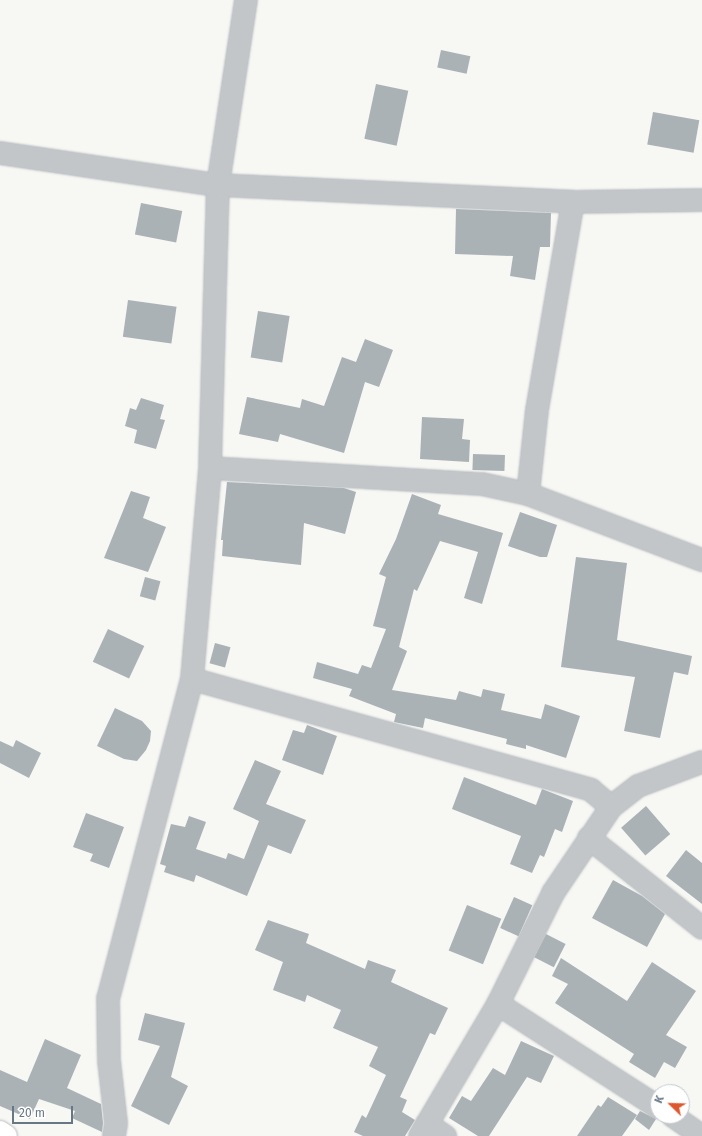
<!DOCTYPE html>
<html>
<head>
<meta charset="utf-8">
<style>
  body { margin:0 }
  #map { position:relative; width:702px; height:1136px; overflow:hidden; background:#f7f7f4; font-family:"Fira Sans",sans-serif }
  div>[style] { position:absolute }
  .building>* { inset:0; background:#aab2b6; transform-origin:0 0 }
  .roads { filter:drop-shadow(0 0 1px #b5babe) drop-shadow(0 0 1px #b5babe) }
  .street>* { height:22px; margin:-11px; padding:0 11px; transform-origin:11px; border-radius:11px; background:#c2c6c9 }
  .secondary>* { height:22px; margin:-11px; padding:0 11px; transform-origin:11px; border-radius:11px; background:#fff }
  span { translate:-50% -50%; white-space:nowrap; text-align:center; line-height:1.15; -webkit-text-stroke:4px #fff; paint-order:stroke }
  .north { position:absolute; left:650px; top:1084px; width:40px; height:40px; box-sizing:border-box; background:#fff; border:1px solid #c2c9ce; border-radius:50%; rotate:293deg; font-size:11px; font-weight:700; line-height:16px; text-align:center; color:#677784 }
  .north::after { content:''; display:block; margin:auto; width:14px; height:18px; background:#dc592f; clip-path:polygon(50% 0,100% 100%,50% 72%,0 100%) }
  .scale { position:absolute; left:12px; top:1106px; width:61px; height:18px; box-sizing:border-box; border:2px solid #677784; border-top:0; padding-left:5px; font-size:12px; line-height:14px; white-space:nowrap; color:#677784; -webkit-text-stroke:3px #fff; paint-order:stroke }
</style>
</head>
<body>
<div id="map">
  <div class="building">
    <div style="left:441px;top:50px;width:30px;height:18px;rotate:12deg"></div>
    <div style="left:376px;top:84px;width:33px;height:56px;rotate:12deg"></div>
    <div style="left:653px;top:112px;width:47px;height:33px;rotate:10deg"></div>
    <div style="left:141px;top:203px;width:42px;height:32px;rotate:11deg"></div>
    <div style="clip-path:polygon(456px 209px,551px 213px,550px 247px,540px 247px,535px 280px,510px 276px,513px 256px,455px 254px)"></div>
    <div style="left:128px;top:300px;width:49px;height:37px;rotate:8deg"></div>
    <div style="left:258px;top:311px;width:32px;height:47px;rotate:9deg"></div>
    <div style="clip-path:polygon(365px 339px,393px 350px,379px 387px,365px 382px,344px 453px,280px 434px,278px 442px,239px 434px,247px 397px,300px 408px,302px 399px,324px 406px,342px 357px,356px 362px)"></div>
    <div style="clip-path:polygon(141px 398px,164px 405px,160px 419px,165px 420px,156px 449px,134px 443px,137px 430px,125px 426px,130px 408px,136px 410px)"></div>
    <div style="clip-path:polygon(422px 417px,464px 419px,462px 439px,470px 440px,469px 462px,420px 459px)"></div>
    <div style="left:473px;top:454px;width:32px;height:16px;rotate:2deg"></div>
    <div style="clip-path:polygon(227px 482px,344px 488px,356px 492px,345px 534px,304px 523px,301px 565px,222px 556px,223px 540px,221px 540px)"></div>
    <div style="clip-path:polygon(131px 491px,150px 497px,143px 518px,166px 527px,148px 572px,104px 558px)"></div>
    <div style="clip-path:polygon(412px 494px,441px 505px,438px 514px,503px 533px,482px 604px,464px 598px,478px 552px,440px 541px,417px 591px,414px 589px,399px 647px,407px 651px,392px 690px,456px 700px,459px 691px,481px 697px,483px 689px,505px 694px,501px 710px,541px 719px,545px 704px,580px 716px,566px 758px,526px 745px,526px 749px,506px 744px,507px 739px,425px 718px,423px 728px,394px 722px,396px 714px,349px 696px,352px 689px,313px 678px,317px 662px,358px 674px,362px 665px,371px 668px,386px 629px,373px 626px,386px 577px,379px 574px,396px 539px)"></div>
    <div style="clip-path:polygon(520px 512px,557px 525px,547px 557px,540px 557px,508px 546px)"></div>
    <div style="clip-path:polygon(576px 557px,627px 563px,617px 640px,692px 656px,688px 675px,674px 672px,660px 738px,624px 731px,635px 677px,561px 667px)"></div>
    <div style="left:145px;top:577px;width:16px;height:20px;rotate:15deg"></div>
    <div style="left:108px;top:629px;width:40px;height:36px;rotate:25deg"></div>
    <div style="left:215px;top:643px;width:16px;height:21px;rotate:15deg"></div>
    <div style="clip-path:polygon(115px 708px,142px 721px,151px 731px,150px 741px,146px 750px,137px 761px,124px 759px,97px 746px)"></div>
    <div style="clip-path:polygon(307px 725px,337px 736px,323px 775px,282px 760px,293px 730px,304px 733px)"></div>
    <div style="clip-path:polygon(16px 740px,41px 753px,29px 778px,0 763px,0 741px,13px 747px)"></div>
    <div style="clip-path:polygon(255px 760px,281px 771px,266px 804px,306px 820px,291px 854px,268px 845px,247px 896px,196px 875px,194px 882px,164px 872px,166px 866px,160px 864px,171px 824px,185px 827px,189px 816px,206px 822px,196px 849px,226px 859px,228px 853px,244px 859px,259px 821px,233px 809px)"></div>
    <div style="clip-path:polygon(464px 777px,536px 805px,542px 789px,573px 801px,562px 832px,555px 829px,544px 857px,540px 855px,532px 873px,510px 864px,521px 836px,452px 809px)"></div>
    <div style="left:646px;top:806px;width:37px;height:33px;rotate:49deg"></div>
    <div style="clip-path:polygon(86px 813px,124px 827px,109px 868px,90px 861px,93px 854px,73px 847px)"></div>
    <div style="clip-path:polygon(686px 850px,702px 863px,702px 904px,666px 876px)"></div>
    <div style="clip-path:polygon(613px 880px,642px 896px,665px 914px,647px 947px,592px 918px)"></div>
    <div style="left:514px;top:897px;width:20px;height:34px;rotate:24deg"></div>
    <div style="left:467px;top:905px;width:37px;height:49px;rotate:22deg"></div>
    <div style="clip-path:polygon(268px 920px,309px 934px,306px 943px,365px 969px,368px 960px,396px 970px,391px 982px,448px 1008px,435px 1035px,430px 1033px,400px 1097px,407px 1100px,402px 1112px,415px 1120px,405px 1136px,363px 1136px,354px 1132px,362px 1115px,366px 1118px,386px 1075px,369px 1066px,378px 1047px,333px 1028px,341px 1010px,307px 995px,305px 1002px,273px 990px,283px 962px,255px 950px)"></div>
    <div style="left:546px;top:934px;width:22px;height:26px;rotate:27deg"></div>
    <div style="clip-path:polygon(561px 958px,627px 1001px,652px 962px,696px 991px,666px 1035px,687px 1047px,675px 1068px,664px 1062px,655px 1078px,629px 1062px,634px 1054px,555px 1003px,568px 984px,552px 976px)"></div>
    <div style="clip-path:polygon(145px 1013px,185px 1023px,171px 1077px,188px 1086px,169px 1125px,131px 1106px,160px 1046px,138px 1040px)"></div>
    <div style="clip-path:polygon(45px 1039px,81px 1055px,67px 1088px,101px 1104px,103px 1123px,102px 1132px,72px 1118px,75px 1111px,39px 1099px,30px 1119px,0 1106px,0 1070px,27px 1082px)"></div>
    <div style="clip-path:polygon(521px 1041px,554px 1056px,541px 1083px,527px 1077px,489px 1136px,478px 1136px,449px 1118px,462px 1096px,471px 1101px,493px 1068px,505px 1075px)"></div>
    <div style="clip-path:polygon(608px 1097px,637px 1115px,622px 1136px,577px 1136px,598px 1105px,601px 1107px)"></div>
    <div style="clip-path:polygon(640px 1111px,656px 1119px,649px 1130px,635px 1119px)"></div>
  </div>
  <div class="roads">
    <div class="street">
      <div style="left:0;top:153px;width:220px;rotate:8.4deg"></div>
      <div style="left:218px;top:185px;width:355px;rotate:2.7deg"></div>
      <div style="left:573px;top:202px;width:129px;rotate:-0.9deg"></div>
      <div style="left:210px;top:468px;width:272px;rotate:3.4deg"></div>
      <div style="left:482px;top:484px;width:47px;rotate:12.3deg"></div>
      <div style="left:528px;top:494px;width:186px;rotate:20.8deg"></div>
      <div style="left:528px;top:494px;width:84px;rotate:-83.9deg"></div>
      <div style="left:537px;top:410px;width:211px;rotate:-80.2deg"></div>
      <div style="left:192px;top:679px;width:414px;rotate:15.5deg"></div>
      <div style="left:591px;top:790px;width:26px;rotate:40deg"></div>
      <div style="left:589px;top:838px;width:144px;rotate:38.5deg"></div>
      <div style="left:498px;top:1004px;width:190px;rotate:32.8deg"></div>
      <div style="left:673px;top:1116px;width:35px;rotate:35deg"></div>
      <div style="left:427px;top:1124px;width:22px;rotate:34deg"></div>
      <div style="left:114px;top:1136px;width:13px;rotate:-81deg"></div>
      <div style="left:116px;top:1123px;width:62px;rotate:-96.4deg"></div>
      <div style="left:109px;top:1061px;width:62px;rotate:-90.9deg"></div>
      <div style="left:108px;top:999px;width:331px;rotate:-75.3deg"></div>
      <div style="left:192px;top:679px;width:212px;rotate:-85.1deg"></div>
      <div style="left:210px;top:468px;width:283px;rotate:-88.4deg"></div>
      <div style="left:218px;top:185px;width:187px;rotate:-81.4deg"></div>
      <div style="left:420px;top:1136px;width:153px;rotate:-59.4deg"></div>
      <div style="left:498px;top:1004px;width:124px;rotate:-63.6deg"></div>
      <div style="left:553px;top:893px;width:104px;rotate:-56deg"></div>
      <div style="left:611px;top:807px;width:34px;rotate:-38deg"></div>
      <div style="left:638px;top:786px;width:68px;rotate:-20.6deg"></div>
    </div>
    <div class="secondary">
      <div style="left:0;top:1132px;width:7px;rotate:34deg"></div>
    </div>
  </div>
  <div class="north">K</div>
  <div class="scale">20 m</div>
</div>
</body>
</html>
